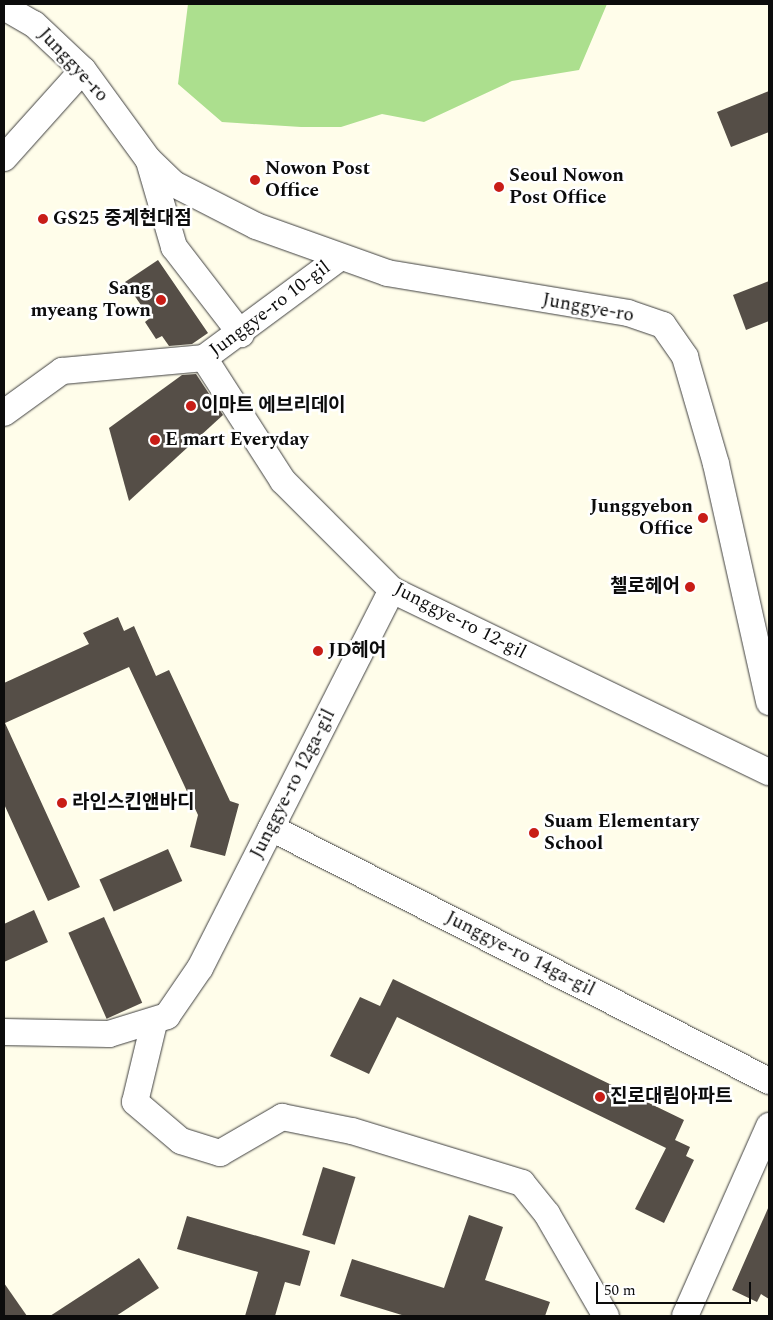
<!DOCTYPE html>
<html>
<head>
<meta charset="utf-8">
<style>
  body { margin:0 }
  #map { position:relative; width:773px; height:1320px; overflow:hidden; background:#fffdea; font-family:Spectral,"Noto Sans KR",serif }
  div>[style] { position:absolute }
  .forest>* { inset:0; background:#acdf8e }
  .building>* { inset:0; background:#554e47; transform-origin:0 0 }
  .roads { filter:drop-shadow(0 0 1px #3f3f3f) drop-shadow(0 0 1px #3f3f3f) }
  .minor>* { height:26px; margin:-13px; padding:0 13px; transform-origin:13px; border-radius:13px; background:#fff }
  .dots>* { width:14px; height:14px; translate:-50% -50%; box-sizing:border-box; border:2px solid #fff; border-radius:50% }
  span { translate:-50% -50%; white-space:nowrap; text-align:center; line-height:1.15; -webkit-text-stroke:5px #fff; paint-order:stroke }
  .street-label { font-size:19px; color:#0c0c0c }
  .poi-label { font-size:19px; color:#0c0c0c; font-weight:700 }
  .left { translate:0 -50%; text-align:left }
  .right { translate:-100% -50%; text-align:right }
  .frame { position:absolute; inset:0; border:5px solid #0c0c0c; pointer-events:none }
  .scale { position:absolute; left:596px; top:1282px; width:155px; height:22px; box-sizing:border-box; border:2px solid #0c0c0c; border-top:0; padding-left:6px; font-size:15px; line-height:18px; white-space:nowrap; color:#0c0c0c; -webkit-text-stroke:4px #fff; paint-order:stroke }
</style>
</head>
<body>
<div id="map">
  <div class="forest">
    <div style="clip-path:polygon(188px 4px,607px 4px,579px 70px,512px 81px,424px 122px,382px 114px,341px 127px,301px 127px,222px 122px,178px 84px)"></div>
  </div>
  <div class="building">
    <div style="clip-path:polygon(769px 91px,769px 132px,731px 147px,717px 112px)"></div>
    <div style="clip-path:polygon(158px 260px,208px 333px,192px 344px,169px 346px,162px 336px,156px 339px,145px 322px,150px 318px,125px 282px)"></div>
    <div style="clip-path:polygon(769px 281px,769px 321px,746px 330px,733px 295px)"></div>
    <div style="clip-path:polygon(196px 374px,223px 415px,129px 501px,109px 428px,182px 375px)"></div>
    <div style="clip-path:polygon(118px 617px,124px 631px,134px 626px,156px 676px,169px 670px,230px 801px,239px 804px,225px 856px,190px 847px,198px 815px,129px 667px,5px 723px,80px 887px,48px 901px,4px 804px,4px 683px,89px 644px,83px 633px)"></div>
    <div style="left:168px;top:849px;width:35px;height:75px;rotate:66deg"></div>
    <div style="clip-path:polygon(34px 910px,48px 942px,4px 962px,4px 924px)"></div>
    <div style="left:104px;top:917px;width:94px;height:39px;rotate:66deg"></div>
    <div style="clip-path:polygon(393px 979px,684px 1120px,675px 1140px,690px 1147px,686px 1156px,694px 1160px,664px 1223px,635px 1209px,666px 1148px,397px 1017px,369px 1074px,330px 1056px,360px 997px,380px 1006px)"></div>
    <div style="left:323px;top:1167px;width:34px;height:71px;rotate:17deg"></div>
    <div style="clip-path:polygon(769px 1206px,769px 1299px,761px 1294px,757px 1302px,732px 1290px)"></div>
    <div style="clip-path:polygon(469px 1215px,503px 1227px,485px 1280px,550px 1302px,545px 1316px,405px 1316px,340px 1296px,352px 1259px,444px 1288px)"></div>
    <div style="clip-path:polygon(187px 1216px,310px 1251px,300px 1286px,285px 1282px,275px 1316px,245px 1316px,258px 1272px,177px 1249px)"></div>
    <div style="clip-path:polygon(139px 1258px,159px 1288px,116px 1316px,50px 1316px)"></div>
    <div style="clip-path:polygon(4px 1283px,27px 1316px,4px 1316px)"></div>
  </div>
  <div class="roads">
    <div class="minor">
      <div style="left:4px;top:7px;width:34px;rotate:30deg"></div>
      <div style="left:34px;top:24px;width:67px;rotate:43.2deg"></div>
      <div style="left:83px;top:70px;width:110px;rotate:53.9deg"></div>
      <div style="left:148px;top:159px;width:36px;rotate:44deg"></div>
      <div style="left:174px;top:184px;width:92px;rotate:27.1deg"></div>
      <div style="left:256px;top:226px;width:139px;rotate:19.7deg"></div>
      <div style="left:387px;top:273px;width:244px;rotate:9.4deg"></div>
      <div style="left:628px;top:313px;width:37px;rotate:19deg"></div>
      <div style="left:663px;top:325px;width:39px;rotate:55deg"></div>
      <div style="left:685px;top:357px;width:111px;rotate:73.8deg"></div>
      <div style="left:716px;top:464px;width:244px;rotate:77.4deg"></div>
      <div style="left:4px;top:158px;width:118px;rotate:-48.1deg"></div>
      <div style="left:149px;top:161px;width:90px;rotate:73.8deg"></div>
      <div style="left:174px;top:247px;width:110px;rotate:52.4deg"></div>
      <div style="left:204px;top:358px;width:146px;rotate:57.3deg"></div>
      <div style="left:283px;top:481px;width:154px;rotate:45deg"></div>
      <div style="left:392px;top:590px;width:419px;rotate:25.8deg"></div>
      <div style="left:4px;top:413px;width:72px;rotate:-35.9deg"></div>
      <div style="left:62px;top:371px;width:143px;rotate:-5.2deg"></div>
      <div style="left:204px;top:358px;width:168px;rotate:-36.5deg"></div>
      <div style="left:271px;top:828px;width:559px;rotate:26.93deg"></div>
      <div style="left:154px;top:1023px;width:81px;rotate:103.5deg"></div>
      <div style="left:135px;top:1102px;width:60px;rotate:40.3deg"></div>
      <div style="left:181px;top:1141px;width:41px;rotate:17.1deg"></div>
      <div style="left:220px;top:1153px;width:72px;rotate:-30.1deg"></div>
      <div style="left:282px;top:1117px;width:71px;rotate:11.3deg"></div>
      <div style="left:352px;top:1131px;width:178px;rotate:17deg"></div>
      <div style="left:522px;top:1183px;width:40px;rotate:51deg"></div>
      <div style="left:547px;top:1214px;width:118px;rotate:60deg"></div>
      <div style="left:4px;top:1032px;width:105px;rotate:1.1deg"></div>
      <div style="left:109px;top:1034px;width:61px;rotate:-17.2deg"></div>
      <div style="left:167px;top:1016px;width:58px;rotate:-55.5deg"></div>
      <div style="left:200px;top:968px;width:424px;rotate:-63.1deg"></div>
      <div style="left:685px;top:1316px;width:208px;rotate:-66.1deg"></div>
    </div>
  </div>
  <div class="dots">
    <div style="left:255px;top:180px;background:#c81d17"></div>
    <div style="left:499px;top:187px;background:#c81d17"></div>
    <div style="left:43px;top:219px;background:#c81d17"></div>
    <div style="left:161px;top:300px;background:#c81d17"></div>
    <div style="left:191px;top:406px;background:#c81d17"></div>
    <div style="left:155px;top:440px;background:#c81d17"></div>
    <div style="left:703px;top:518px;background:#c81d17"></div>
    <div style="left:690px;top:587px;background:#c81d17"></div>
    <div style="left:318px;top:651px;background:#c81d17"></div>
    <div style="left:62px;top:803px;background:#c81d17"></div>
    <div style="left:534px;top:833px;background:#c81d17"></div>
    <div style="left:600px;top:1097px;background:#c81d17"></div>
  </div>
  <div class="street-label">
    <span style="left:73px;top:65px;rotate:47deg">Junggye-ro</span>
    <span style="left:588px;top:308px;rotate:10deg">Junggye-ro</span>
    <span style="left:270px;top:309px;rotate:-37deg">Junggye-ro 10-gil</span>
    <span style="left:460px;top:621px;rotate:27deg">Junggye-ro 12-gil</span>
    <span style="left:293px;top:784px;rotate:-63deg">Junggye-ro 12ga-gil</span>
    <span style="left:520px;top:954px;rotate:27deg">Junggye-ro 14ga-gil</span>
  </div>
  <div class="poi-label">
    <span class="left" style="left:265px;top:180px">Nowon Post<br>Office</span>
    <span class="left" style="left:509px;top:187px">Seoul Nowon<br>Post Office</span>
    <span class="left" style="left:53px;top:219px">GS25 중계현대점</span>
    <span class="right" style="left:151px;top:300px">Sang<br>myeang Town</span>
    <span class="left" style="left:201px;top:406px">이마트 에브리데이</span>
    <span class="left" style="left:165px;top:440px">E mart Everyday</span>
    <span class="right" style="left:693px;top:518px">Junggyebon<br>Office</span>
    <span class="right" style="left:680px;top:587px">첼로헤어</span>
    <span class="left" style="left:328px;top:651px">JD헤어</span>
    <span class="left" style="left:72px;top:803px">라인스킨앤바디</span>
    <span class="left" style="left:544px;top:833px">Suam Elementary<br>School</span>
    <span class="left" style="left:610px;top:1097px">진로대림아파트</span>
  </div>
  <div class="frame"></div>
  <div class="scale">50 m</div>
</div>
</body>
</html>
